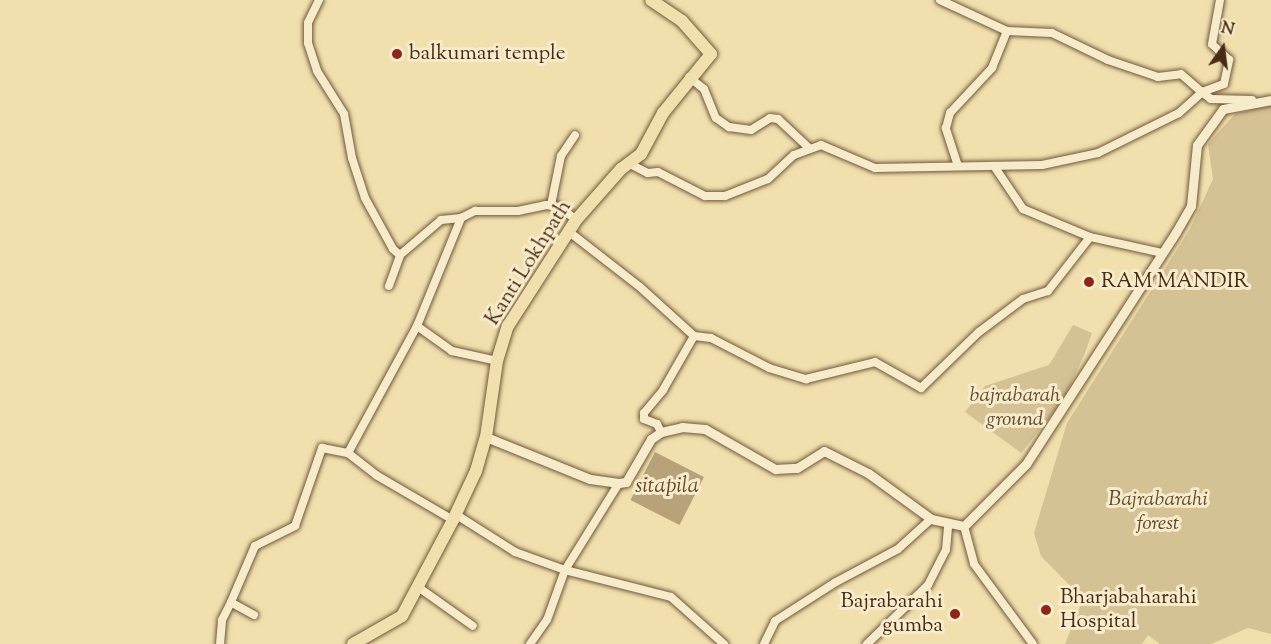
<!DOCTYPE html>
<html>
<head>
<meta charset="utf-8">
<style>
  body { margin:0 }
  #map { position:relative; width:1271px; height:644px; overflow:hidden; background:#f1e0ae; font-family:"Sorts Mill Goudy",serif }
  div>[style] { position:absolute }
  .green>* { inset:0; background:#d4c194 }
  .water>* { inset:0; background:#b7a27a; transform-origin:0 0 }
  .roads { filter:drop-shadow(0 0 2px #72583a) drop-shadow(0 0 2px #72583a) }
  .minor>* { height:8px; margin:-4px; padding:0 4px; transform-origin:4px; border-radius:4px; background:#f6ebca }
  .tertiary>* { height:9px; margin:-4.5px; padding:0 4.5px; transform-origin:4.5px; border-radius:4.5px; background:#f6ebca }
  .primary>* { height:12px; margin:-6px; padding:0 6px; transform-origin:6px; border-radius:6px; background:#f1e0ae }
  .dots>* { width:16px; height:16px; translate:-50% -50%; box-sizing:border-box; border:3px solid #f6ebca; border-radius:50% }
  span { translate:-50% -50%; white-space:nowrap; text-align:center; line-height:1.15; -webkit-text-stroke:6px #f6ebca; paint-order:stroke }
  .poi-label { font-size:21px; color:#472b14 }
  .left { translate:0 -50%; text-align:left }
  .right { translate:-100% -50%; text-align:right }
  .street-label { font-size:21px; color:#472b14 }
  .park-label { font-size:21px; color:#63492e; font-style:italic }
  .water-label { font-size:22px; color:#63492e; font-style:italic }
  .north { position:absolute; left:1193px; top:18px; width:60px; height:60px; -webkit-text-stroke:4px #f6ebca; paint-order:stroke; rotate:14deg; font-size:16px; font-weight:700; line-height:24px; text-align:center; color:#472b14 }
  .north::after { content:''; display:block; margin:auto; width:21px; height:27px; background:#472b14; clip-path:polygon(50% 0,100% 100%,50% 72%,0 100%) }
</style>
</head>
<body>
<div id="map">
  <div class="green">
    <div style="clip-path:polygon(1271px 105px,1271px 634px,1248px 628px,1211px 644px,1160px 644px,1148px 635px,1142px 644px,1065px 644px,1083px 599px,1041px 556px,1034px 533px,1067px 423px,1190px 229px,1213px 179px,1208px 144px,1235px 114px)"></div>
    <div style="clip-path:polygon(1073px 325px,1092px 333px,1085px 353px,1063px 401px,1021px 453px,965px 412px,985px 386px,1049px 365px)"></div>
  </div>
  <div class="water">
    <div style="left:655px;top:452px;width:55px;height:54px;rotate:27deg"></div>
  </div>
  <div class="roads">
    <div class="minor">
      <div style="left:319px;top:0;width:25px;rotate:116deg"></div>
      <div style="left:308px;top:23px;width:20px;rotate:90deg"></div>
      <div style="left:308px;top:43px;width:29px;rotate:72deg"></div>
      <div style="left:317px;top:71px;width:51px;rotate:57.9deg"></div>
      <div style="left:344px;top:114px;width:45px;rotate:79.7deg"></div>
      <div style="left:352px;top:158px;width:42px;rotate:72deg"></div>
      <div style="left:365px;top:198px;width:58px;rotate:61.2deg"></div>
      <div style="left:393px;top:249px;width:9px;rotate:41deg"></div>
      <div style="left:940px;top:0;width:74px;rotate:24.8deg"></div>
      <div style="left:1007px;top:31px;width:45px;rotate:2.5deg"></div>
      <div style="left:1052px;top:33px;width:62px;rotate:25.7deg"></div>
      <div style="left:1108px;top:60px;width:53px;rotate:18.8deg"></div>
      <div style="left:1158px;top:77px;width:23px;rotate:-7deg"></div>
      <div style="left:1181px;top:74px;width:28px;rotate:41deg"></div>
      <div style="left:1202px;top:92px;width:23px;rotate:-20deg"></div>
      <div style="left:1224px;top:84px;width:25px;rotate:-78deg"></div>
      <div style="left:1229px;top:60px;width:23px;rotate:-137deg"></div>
      <div style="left:1212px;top:44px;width:45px;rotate:-79.7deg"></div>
      <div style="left:689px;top:77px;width:19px;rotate:39deg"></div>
      <div style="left:704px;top:89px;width:31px;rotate:68deg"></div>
      <div style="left:716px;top:118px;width:16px;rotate:35deg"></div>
      <div style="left:729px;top:127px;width:22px;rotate:8deg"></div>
      <div style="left:751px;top:130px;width:22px;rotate:-32deg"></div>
      <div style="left:770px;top:118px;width:8px;rotate:7deg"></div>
      <div style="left:778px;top:119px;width:42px;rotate:43.1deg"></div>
      <div style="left:630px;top:164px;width:20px;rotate:27deg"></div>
      <div style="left:648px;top:173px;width:10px;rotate:-6deg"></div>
      <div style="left:658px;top:172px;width:53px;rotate:27.1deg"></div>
      <div style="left:705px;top:196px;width:20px"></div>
      <div style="left:725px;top:196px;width:46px;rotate:-21.6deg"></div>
      <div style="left:768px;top:179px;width:35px;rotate:-43deg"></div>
      <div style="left:794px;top:155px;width:29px;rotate:-20deg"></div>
      <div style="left:821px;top:145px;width:59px;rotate:23.1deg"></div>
      <div style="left:875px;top:168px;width:167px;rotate:-1deg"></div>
      <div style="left:1042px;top:165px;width:57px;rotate:-12.1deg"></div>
      <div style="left:1098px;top:153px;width:90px;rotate:-26.3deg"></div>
      <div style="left:1179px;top:113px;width:31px;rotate:-42deg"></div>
      <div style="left:1202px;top:92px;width:11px;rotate:38deg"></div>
      <div style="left:1211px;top:99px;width:41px;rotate:1.4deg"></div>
      <div style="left:958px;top:166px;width:40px;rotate:-108deg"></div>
      <div style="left:946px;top:128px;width:16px;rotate:-75deg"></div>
      <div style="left:950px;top:113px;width:62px;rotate:-47deg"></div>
      <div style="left:992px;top:68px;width:40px;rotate:-68deg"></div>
      <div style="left:994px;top:166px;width:52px;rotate:56deg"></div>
      <div style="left:1023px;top:209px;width:73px;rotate:22.7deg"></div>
      <div style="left:1090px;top:237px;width:74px;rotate:12.5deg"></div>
      <div style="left:551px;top:205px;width:50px;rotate:-78.5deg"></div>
      <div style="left:561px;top:156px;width:25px;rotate:-56deg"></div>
      <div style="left:568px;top:231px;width:91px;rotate:37.9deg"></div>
      <div style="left:640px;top:287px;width:73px;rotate:42.2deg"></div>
      <div style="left:694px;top:336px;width:17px;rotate:7deg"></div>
      <div style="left:711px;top:338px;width:65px;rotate:27.3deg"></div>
      <div style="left:769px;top:368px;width:39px;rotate:17deg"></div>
      <div style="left:806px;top:379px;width:71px;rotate:-13.8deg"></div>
      <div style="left:875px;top:362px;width:53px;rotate:29.5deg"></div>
      <div style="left:921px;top:388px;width:81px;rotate:-44deg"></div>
      <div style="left:979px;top:332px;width:55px;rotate:-36.9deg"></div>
      <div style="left:1023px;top:299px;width:26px;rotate:-18deg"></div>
      <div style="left:1048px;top:291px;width:68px;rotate:-52.1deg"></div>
      <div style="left:389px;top:286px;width:33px;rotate:-70deg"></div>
      <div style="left:400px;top:255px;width:54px;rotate:-40.5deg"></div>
      <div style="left:441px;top:220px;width:20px;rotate:-6deg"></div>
      <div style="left:461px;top:218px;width:16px;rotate:-27deg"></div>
      <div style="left:475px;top:211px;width:43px"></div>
      <div style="left:518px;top:211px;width:29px;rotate:-12deg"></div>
      <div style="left:546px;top:205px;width:14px;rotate:8deg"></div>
      <div style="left:560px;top:207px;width:21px;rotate:39deg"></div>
      <div style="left:417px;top:326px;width:117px;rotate:-67.8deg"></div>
      <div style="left:661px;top:432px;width:9px;rotate:-117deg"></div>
      <div style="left:657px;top:424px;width:14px;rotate:-159deg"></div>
      <div style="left:644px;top:419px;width:6px;rotate:-90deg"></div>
      <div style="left:644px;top:413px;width:30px;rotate:-50deg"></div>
      <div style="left:663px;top:390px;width:62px;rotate:-60.1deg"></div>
      <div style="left:348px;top:453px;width:145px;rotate:-61.5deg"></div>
      <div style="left:417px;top:326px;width:43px;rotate:35.5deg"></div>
      <div style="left:452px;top:351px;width:46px;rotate:12.5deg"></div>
      <div style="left:455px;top:514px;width:71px;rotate:32.3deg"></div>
      <div style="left:515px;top:552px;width:53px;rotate:19.8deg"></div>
      <div style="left:565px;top:570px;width:109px;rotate:14.3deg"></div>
      <div style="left:671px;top:597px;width:71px;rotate:41.6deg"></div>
      <div style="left:964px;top:526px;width:39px;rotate:75deg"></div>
      <div style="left:974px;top:564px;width:99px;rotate:53.6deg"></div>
      <div style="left:418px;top:587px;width:67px;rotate:35.3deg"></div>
      <div style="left:254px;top:615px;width:26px;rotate:-151deg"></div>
      <div style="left:231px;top:602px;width:61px;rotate:-66.8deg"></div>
      <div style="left:255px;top:546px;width:45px;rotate:-26.6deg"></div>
      <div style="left:295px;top:526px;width:83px;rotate:-70.9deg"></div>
      <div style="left:322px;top:448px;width:26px;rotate:11deg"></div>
      <div style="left:348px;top:453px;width:36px;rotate:38deg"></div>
      <div style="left:376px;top:475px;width:89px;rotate:30.3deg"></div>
      <div style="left:220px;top:644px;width:24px;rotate:-85deg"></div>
      <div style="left:222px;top:620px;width:20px;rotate:-63deg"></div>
      <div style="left:530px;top:644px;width:29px;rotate:-55deg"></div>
      <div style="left:547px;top:620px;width:53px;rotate:-70.2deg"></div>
      <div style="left:565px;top:570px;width:102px;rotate:-58.2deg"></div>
      <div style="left:764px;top:644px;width:25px;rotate:-64deg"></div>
      <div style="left:775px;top:621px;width:72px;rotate:-32.6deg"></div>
      <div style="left:836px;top:582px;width:70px;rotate:-28deg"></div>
      <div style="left:898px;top:549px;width:45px;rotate:-42.3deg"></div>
      <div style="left:867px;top:644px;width:85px;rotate:-44deg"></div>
      <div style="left:928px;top:585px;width:39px;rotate:-63deg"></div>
      <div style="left:946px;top:550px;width:25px;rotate:-85deg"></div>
    </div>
    <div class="tertiary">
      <div style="left:486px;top:437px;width:112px;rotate:22deg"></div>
      <div style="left:590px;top:479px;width:29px;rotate:8deg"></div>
      <div style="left:619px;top:483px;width:7px;rotate:-8deg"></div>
      <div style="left:626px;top:482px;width:50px;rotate:-59.8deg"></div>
      <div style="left:651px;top:439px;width:12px;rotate:-35deg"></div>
      <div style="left:661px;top:432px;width:22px;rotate:-13deg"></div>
      <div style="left:682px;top:427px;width:23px;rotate:5deg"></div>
      <div style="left:705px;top:429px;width:81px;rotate:29.7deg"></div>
      <div style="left:775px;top:469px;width:22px;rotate:-3deg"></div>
      <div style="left:797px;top:468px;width:32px;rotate:-32deg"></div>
      <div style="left:824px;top:451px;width:49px;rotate:26.6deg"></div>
      <div style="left:868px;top:473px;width:78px;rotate:36.1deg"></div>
      <div style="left:931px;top:519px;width:34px;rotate:12deg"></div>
      <div style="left:964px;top:526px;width:88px;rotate:-45deg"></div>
      <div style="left:1026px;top:464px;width:276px;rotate:-57.1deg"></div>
      <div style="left:1176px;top:232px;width:30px;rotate:-60deg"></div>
      <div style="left:1191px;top:206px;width:61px;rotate:-84.4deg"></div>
      <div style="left:1197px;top:145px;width:44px;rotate:-54.2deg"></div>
      <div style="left:1223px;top:109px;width:49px;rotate:-10.6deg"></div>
    </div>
    <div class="primary">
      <div style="left:353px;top:644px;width:56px;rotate:-29.7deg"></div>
      <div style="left:402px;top:616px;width:109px;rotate:-62deg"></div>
      <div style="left:453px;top:520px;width:54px;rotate:-64.9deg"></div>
      <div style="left:476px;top:471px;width:35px;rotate:-74deg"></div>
      <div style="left:486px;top:437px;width:77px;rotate:-81.8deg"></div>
      <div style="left:497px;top:361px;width:37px;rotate:-73deg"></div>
      <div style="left:508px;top:326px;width:126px;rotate:-57.3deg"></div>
      <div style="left:576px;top:220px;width:68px;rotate:-48.6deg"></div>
      <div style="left:621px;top:169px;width:25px;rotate:-37deg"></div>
      <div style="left:641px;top:154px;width:47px;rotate:-61.8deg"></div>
      <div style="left:663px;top:113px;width:76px;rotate:-50.9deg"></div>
      <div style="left:711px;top:54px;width:44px;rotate:-131.3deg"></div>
      <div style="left:682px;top:21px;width:37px;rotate:-146deg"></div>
    </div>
  </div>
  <div class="dots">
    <div style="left:397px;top:54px;background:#8f2418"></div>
    <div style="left:1089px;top:282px;background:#8f2418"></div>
    <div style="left:1046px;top:610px;background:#8f2418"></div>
    <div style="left:955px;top:614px;background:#8f2418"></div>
  </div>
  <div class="poi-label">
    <span class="left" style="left:409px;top:54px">balkumari temple</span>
    <span class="left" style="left:1101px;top:282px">RAM MANDIR</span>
    <span class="left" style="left:1060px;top:610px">Bharjabaharahi<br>Hospital</span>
    <span class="right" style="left:943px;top:614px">Bajrabarahi<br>gumba</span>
  </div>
  <div class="street-label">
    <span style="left:529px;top:263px;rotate:-58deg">Kanti Lokhpath</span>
  </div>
  <div class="park-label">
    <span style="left:1015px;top:408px">bajrabarah<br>ground</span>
    <span style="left:1158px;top:512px">Bajrabarahi<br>forest</span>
  </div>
  <div class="water-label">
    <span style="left:667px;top:488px">sitapila</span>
  </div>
  <div class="north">N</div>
</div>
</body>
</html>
